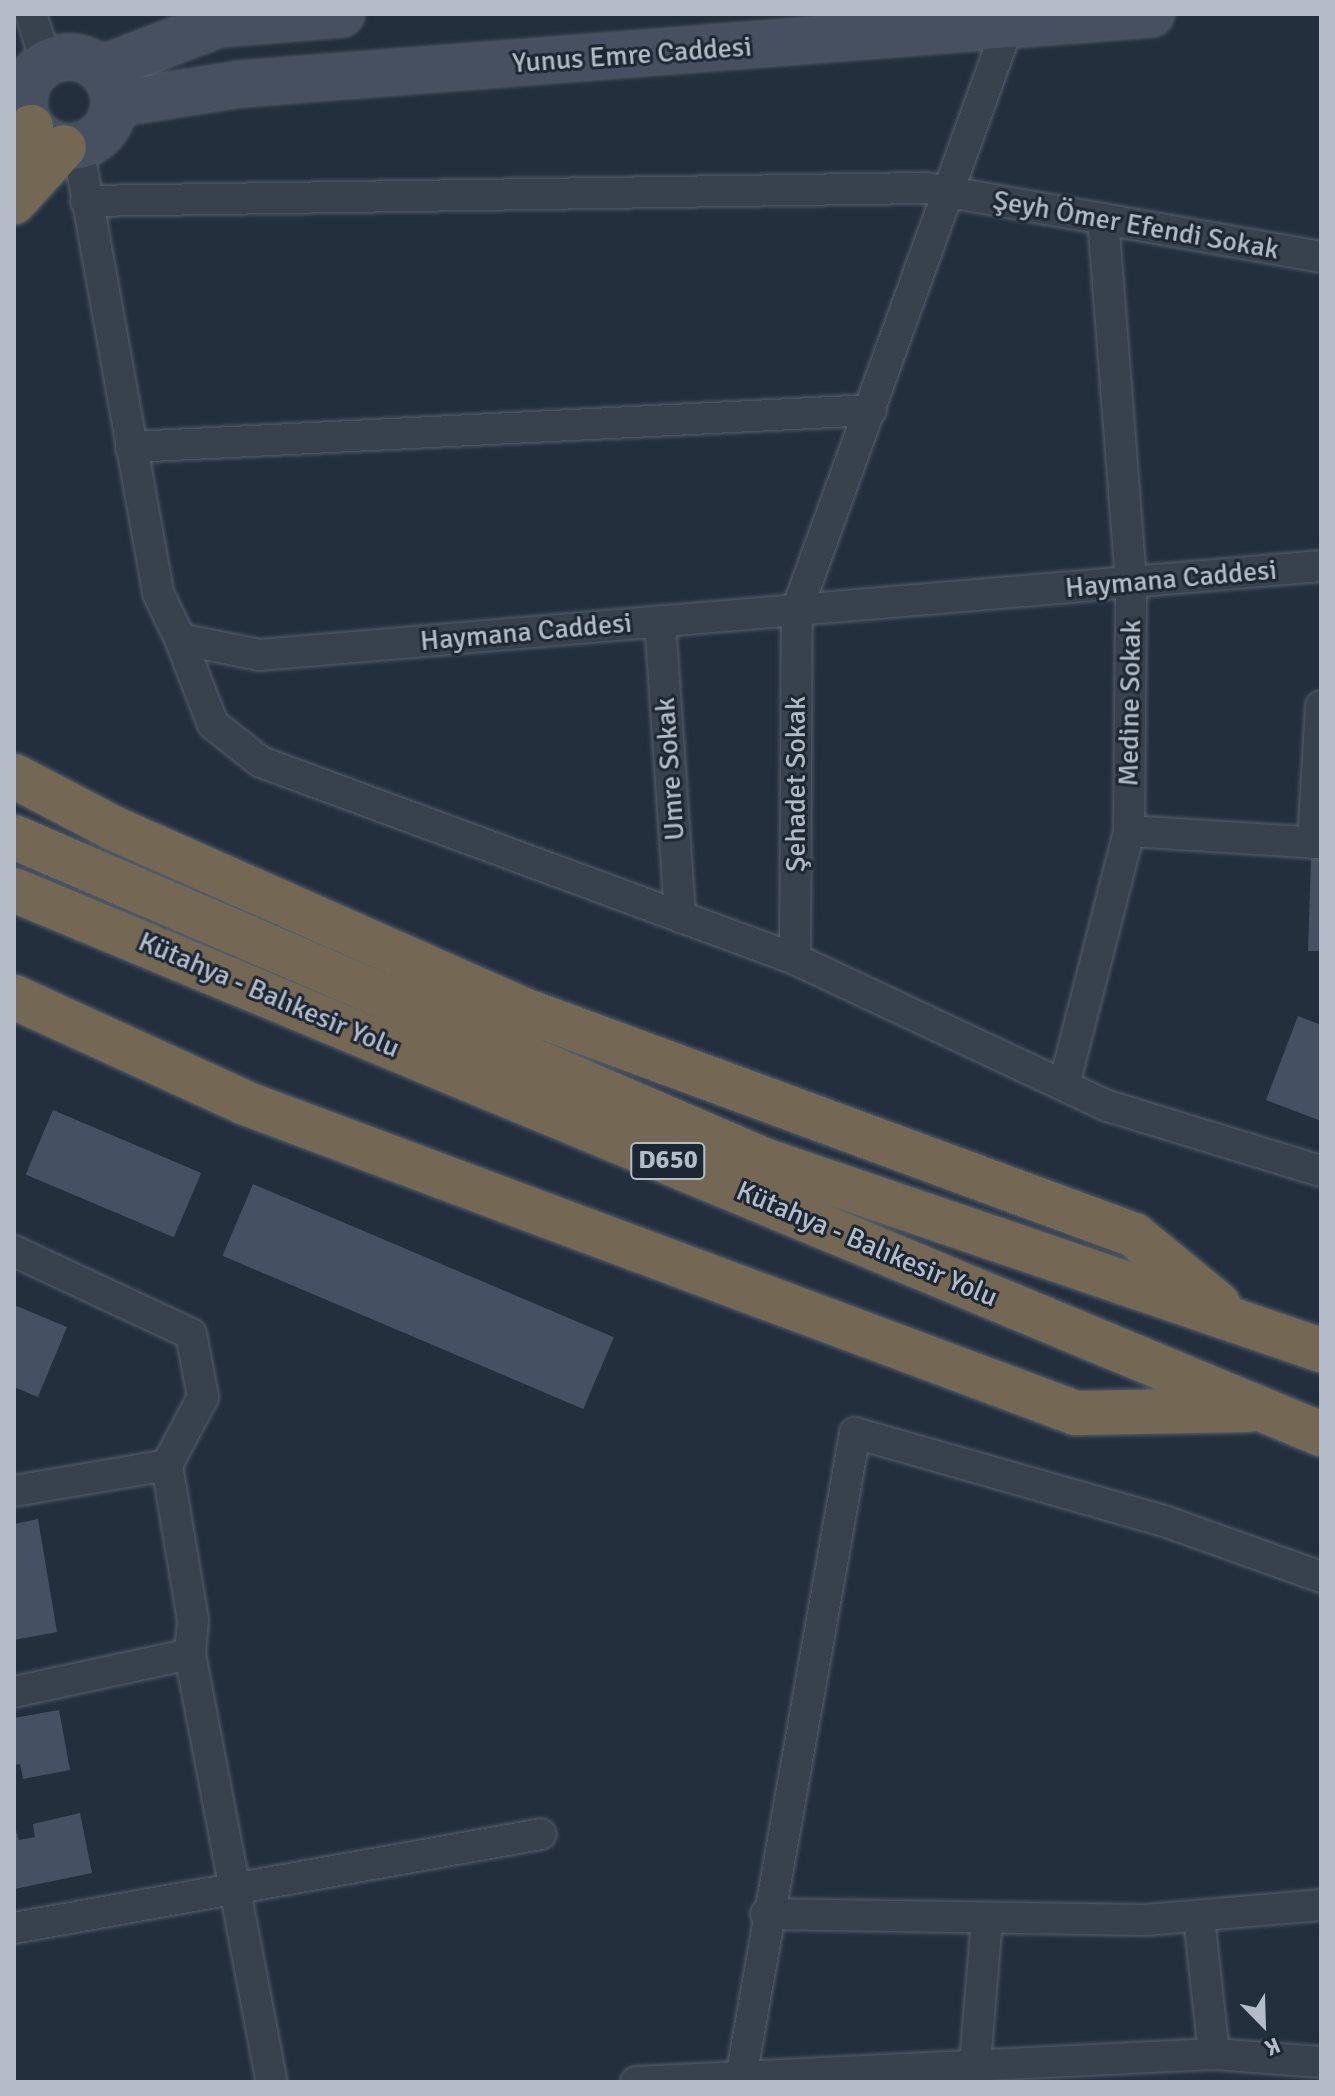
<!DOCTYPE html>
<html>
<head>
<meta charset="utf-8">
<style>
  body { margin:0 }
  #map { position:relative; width:1335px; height:2096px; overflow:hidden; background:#242f3e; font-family:Signika,sans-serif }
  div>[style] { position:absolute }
  .building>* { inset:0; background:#455162; transform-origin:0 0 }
  .roads { filter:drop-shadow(0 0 2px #565f6c) drop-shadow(0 0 2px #565f6c) }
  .street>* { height:30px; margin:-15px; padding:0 15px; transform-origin:15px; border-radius:15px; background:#38414e }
  .secondary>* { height:44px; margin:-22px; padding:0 22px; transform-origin:22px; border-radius:22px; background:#465061 }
  .secondary>.ring { margin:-22px; padding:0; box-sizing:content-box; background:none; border:44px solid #465061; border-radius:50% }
  .highway>* { height:44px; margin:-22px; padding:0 22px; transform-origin:22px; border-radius:22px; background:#746855 }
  span { translate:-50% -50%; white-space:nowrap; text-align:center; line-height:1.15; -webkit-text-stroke:6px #1d2633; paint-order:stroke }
  .shield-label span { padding:2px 6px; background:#1d2633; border:2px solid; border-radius:6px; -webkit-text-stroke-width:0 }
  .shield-label { font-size:26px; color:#b4bcc9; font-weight:700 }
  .street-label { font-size:28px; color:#b4bcc9 }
  .frame { position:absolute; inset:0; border:16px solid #b4bcc9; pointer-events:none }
  .north { position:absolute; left:1223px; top:1984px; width:80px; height:80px; -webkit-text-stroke:6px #1d2633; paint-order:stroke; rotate:157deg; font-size:22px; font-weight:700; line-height:32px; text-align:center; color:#b4bcc9 }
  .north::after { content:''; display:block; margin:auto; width:28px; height:36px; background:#b4bcc9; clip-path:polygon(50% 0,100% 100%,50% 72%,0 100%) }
</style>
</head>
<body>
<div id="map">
  <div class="building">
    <div style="clip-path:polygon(1311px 857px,1321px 857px,1321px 951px,1308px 951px)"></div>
    <div style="clip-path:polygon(1298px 1016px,1321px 1025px,1321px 1121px,1266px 1100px)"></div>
    <div style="left:53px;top:1110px;width:161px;height:70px;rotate:23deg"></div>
    <div style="left:253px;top:1184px;width:392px;height:78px;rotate:23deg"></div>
    <div style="clip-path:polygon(14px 1305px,67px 1327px,38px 1397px,14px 1387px)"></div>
    <div style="clip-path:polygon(38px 1519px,57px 1632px,14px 1640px,14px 1524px)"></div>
    <div style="clip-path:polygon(59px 1710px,70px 1770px,23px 1779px,20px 1764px,14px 1765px,14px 1718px)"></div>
    <div style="clip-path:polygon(80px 1813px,92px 1873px,14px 1889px,14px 1824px,19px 1840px,35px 1837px,33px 1824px)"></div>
  </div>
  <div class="roads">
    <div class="street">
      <div style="left:31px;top:14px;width:50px;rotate:72.6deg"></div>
      <div style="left:14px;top:77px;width:15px;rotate:11deg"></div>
      <div style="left:14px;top:106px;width:10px;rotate:-11deg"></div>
      <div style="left:78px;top:147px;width:453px;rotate:79.8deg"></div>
      <div style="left:158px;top:593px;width:51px;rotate:64.4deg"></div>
      <div style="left:180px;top:639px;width:81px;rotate:11.4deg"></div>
      <div style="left:259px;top:655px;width:1066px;rotate:-4.79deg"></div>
      <div style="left:86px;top:201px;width:840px;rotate:-0.89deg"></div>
      <div style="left:926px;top:188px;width:401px;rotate:9.9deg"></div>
      <div style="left:131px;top:447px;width:741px;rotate:-2.86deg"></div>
      <div style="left:660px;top:621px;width:297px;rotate:86.1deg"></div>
      <div style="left:180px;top:639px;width:91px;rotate:68.8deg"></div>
      <div style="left:213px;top:724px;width:61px;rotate:38.4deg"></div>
      <div style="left:261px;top:762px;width:569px;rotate:20.25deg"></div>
      <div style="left:795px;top:959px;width:346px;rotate:25.2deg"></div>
      <div style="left:1108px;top:1106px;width:223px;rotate:17deg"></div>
      <div style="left:1129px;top:831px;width:192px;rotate:3.6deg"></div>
      <div style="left:1313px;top:843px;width:137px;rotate:-86.7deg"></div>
      <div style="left:795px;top:959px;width:349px;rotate:-89.7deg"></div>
      <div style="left:797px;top:610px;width:621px;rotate:-70.14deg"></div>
      <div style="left:1064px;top:1085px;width:262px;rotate:-75.6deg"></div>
      <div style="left:1129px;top:831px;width:249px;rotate:-89.5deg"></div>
      <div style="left:1131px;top:582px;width:364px;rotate:-94.4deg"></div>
      <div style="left:14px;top:1251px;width:195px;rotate:25.1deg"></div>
      <div style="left:191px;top:1334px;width:64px;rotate:79.2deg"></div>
      <div style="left:203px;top:1397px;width:77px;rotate:117.9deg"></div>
      <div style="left:167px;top:1465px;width:157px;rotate:80.5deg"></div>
      <div style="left:193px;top:1620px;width:34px;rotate:95deg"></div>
      <div style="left:190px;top:1654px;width:180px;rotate:167.8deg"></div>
      <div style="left:14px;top:1491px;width:155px;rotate:-9.6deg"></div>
      <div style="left:190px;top:1654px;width:436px;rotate:79.2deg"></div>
      <div style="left:766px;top:1914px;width:380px;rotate:0.9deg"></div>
      <div style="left:1146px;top:1920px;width:176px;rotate:-4.9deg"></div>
      <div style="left:1199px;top:1918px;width:137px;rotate:83.7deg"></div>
      <div style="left:14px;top:1928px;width:535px;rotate:-10.11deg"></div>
      <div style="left:975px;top:2064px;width:145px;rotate:-85.3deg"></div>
      <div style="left:742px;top:2072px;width:649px;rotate:-79.97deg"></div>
      <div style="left:855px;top:1433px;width:321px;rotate:15.9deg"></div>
      <div style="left:1164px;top:1521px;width:167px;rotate:19.6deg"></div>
      <div style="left:636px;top:2082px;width:579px;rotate:-2.77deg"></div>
      <div style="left:1214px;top:2054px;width:107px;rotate:4.3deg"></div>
    </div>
    <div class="secondary">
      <div class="ring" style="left:24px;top:57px;width:46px;height:46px"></div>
      <div style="left:101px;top:69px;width:125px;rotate:-21deg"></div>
      <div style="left:218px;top:24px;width:124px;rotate:-4.6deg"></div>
      <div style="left:114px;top:104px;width:128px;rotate:-9deg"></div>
      <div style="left:240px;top:84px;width:914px;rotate:-4.39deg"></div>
    </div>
    <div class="highway">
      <div style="left:14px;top:145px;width:25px;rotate:-47deg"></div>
      <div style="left:14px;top:202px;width:74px;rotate:-47.7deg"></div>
      <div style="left:14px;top:776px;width:112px;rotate:27.7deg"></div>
      <div style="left:113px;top:828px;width:446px;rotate:23.9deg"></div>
      <div style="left:521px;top:1009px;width:653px;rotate:20.24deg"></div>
      <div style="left:1134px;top:1235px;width:109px;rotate:39.4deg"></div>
      <div style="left:14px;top:837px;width:817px;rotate:23.3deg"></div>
      <div style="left:764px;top:1160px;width:589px;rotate:18.84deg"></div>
      <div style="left:14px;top:890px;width:1416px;rotate:22.6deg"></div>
      <div style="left:14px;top:997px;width:254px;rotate:24.6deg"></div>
      <div style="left:245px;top:1103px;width:887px;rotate:20.46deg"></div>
      <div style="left:1076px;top:1413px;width:172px;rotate:-1deg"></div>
    </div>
  </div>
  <div class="shield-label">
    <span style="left:668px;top:1161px">D650</span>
  </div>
  <div class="street-label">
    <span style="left:632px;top:55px;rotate:-4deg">Yunus Emre Caddesi</span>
    <span style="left:1136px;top:225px;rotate:10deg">Şeyh Ömer Efendi Sokak</span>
    <span style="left:1171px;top:579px;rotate:-5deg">Haymana Caddesi</span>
    <span style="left:526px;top:632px;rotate:-5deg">Haymana Caddesi</span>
    <span style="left:1130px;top:703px;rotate:-89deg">Medine Sokak</span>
    <span style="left:670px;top:769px;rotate:-94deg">Umre Sokak</span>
    <span style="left:796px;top:784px;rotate:-90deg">Şehadet Sokak</span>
    <span style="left:269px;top:995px;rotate:23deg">Kütahya - Balıkesir Yolu</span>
    <span style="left:867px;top:1244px;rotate:23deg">Kütahya - Balıkesir Yolu</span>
  </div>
  <div class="frame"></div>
  <div class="north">K</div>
</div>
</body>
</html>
